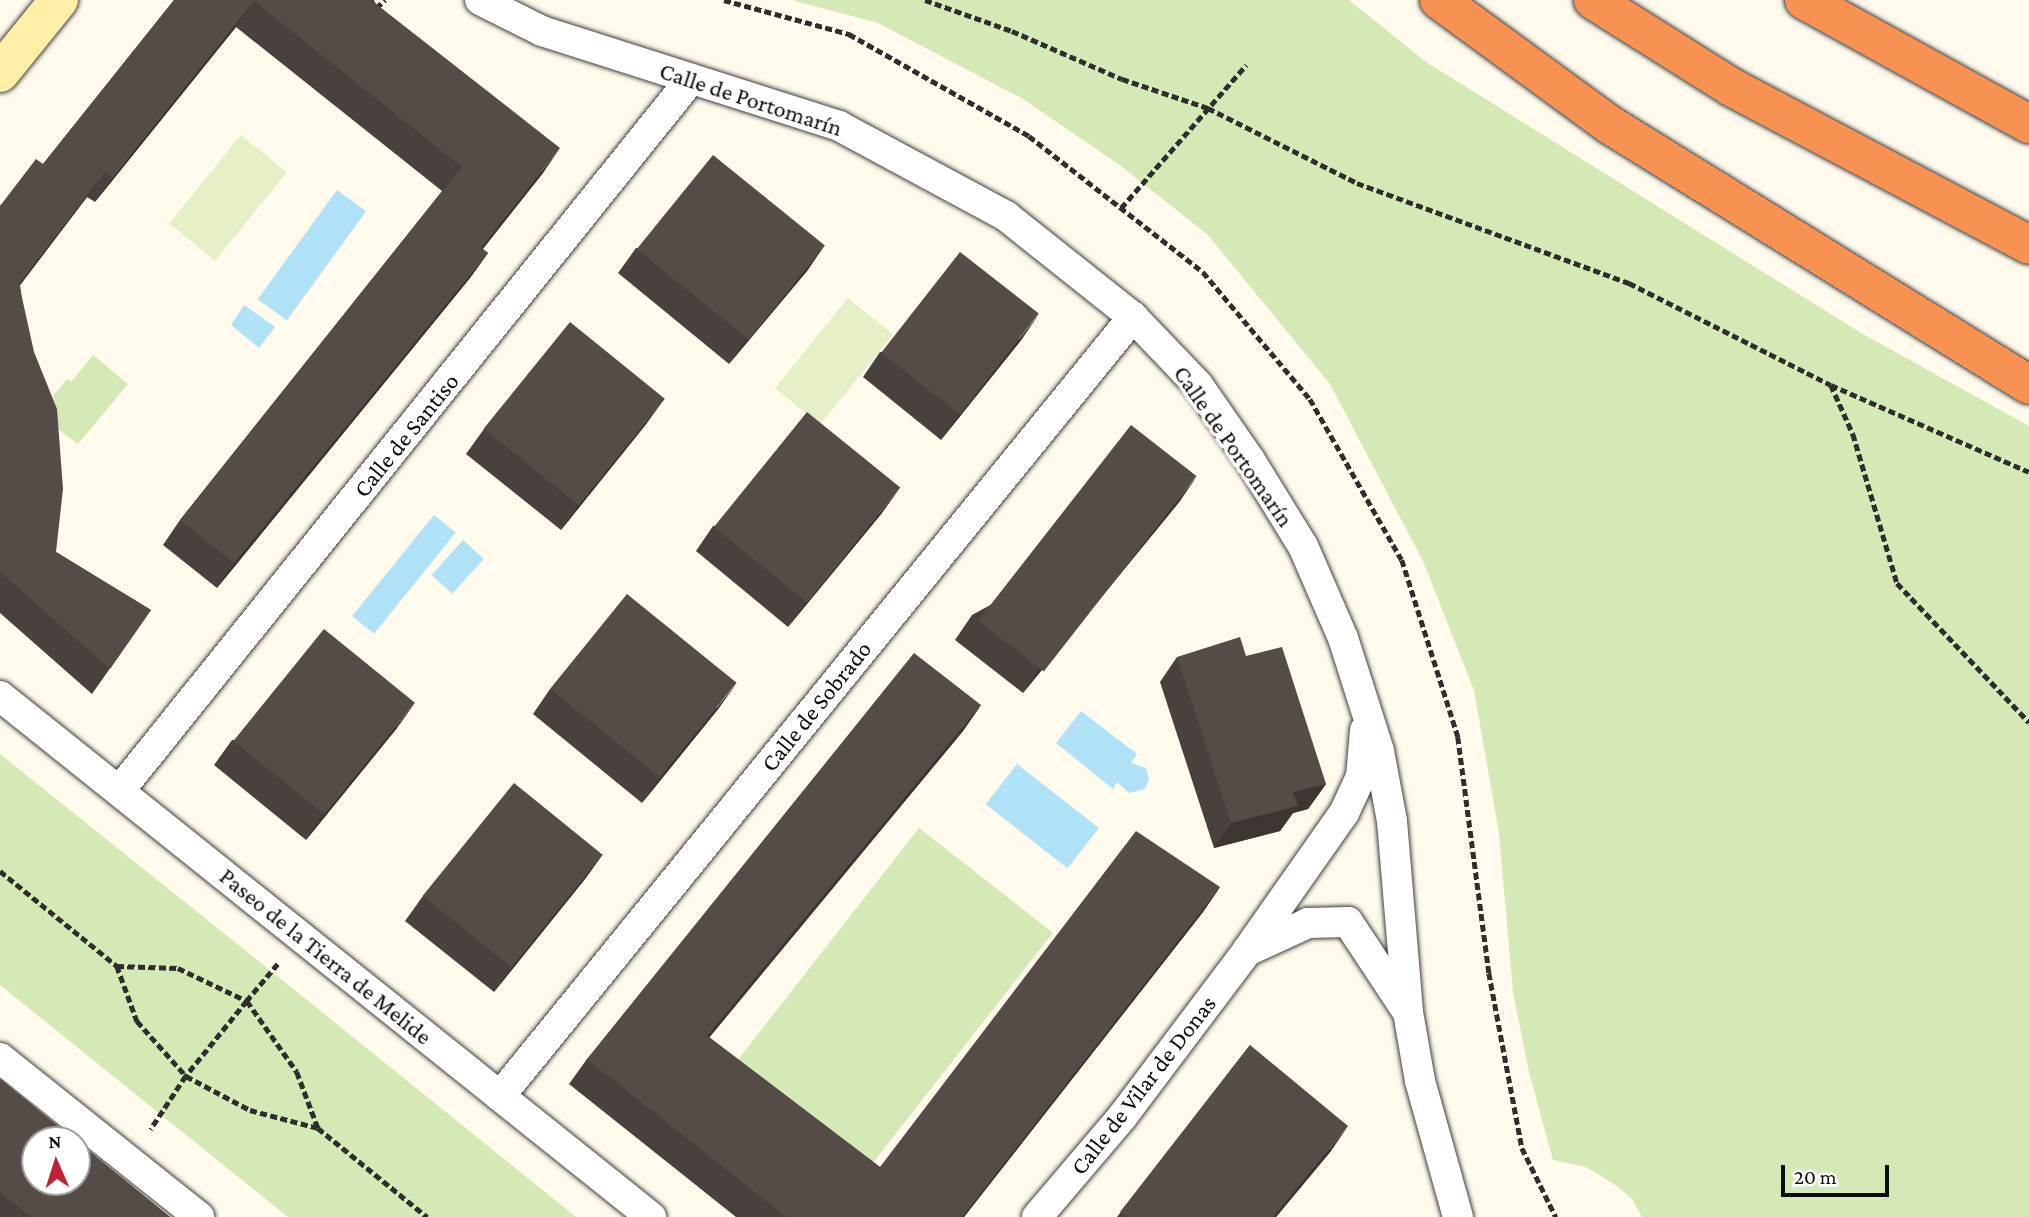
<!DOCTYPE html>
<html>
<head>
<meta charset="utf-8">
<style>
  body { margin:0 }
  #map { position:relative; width:2029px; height:1217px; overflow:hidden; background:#fffaeb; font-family:"Crimson Pro",serif }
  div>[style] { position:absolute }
  .green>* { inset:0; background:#d4e9b5; transform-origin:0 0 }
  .pitch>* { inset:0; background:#e5f0c7; transform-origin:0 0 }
  .water>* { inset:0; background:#afe1f7; transform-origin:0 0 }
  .path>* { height:4.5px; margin-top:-2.25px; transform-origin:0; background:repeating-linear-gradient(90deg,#2e2e2e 0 7px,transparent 0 10.5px) }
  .roads { filter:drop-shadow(0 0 2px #3f3f3f) drop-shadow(0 0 2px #3f3f3f) }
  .street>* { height:30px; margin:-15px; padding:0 15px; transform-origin:15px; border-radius:15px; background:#fff }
  .secondary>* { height:38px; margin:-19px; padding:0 19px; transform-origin:19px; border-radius:19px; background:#ffefa6 }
  .highway>* { height:38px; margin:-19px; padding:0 19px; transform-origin:19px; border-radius:19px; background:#f79252 }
  .wall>* { inset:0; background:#49413e }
  .shaded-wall>* { inset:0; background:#3c3532 }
  .building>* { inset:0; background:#554c48; transform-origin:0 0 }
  span { translate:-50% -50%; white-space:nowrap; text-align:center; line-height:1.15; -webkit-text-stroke:7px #fff; paint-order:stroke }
  .street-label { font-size:24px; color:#0c0c0c }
  .north { position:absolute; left:21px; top:1126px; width:70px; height:70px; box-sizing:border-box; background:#fff; border:2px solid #9e9e9e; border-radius:50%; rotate:357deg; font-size:19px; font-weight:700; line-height:28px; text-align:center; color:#0c0c0c }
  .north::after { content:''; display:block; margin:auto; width:24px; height:32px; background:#be2234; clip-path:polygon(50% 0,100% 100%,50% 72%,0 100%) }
  .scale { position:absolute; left:1781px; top:1165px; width:108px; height:32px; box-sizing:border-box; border:4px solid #0c0c0c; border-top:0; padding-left:9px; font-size:21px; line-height:24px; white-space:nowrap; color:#0c0c0c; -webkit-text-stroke:5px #fff; paint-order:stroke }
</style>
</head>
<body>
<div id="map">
  <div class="green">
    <div style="clip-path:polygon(792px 0,1349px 0,1426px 62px,1861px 333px,2029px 426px,2029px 1217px,1642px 1217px,1632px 1199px,1617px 1186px,1586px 1167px,1553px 1160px,1529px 1072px,1513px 992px,1499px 833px,1474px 690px,1423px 561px,1330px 384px,1208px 235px,1121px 166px,1023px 99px,878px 23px)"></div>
    <div style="clip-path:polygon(93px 355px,128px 384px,78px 444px,59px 430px,53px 396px,67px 379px,72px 381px)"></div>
    <div style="clip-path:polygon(0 754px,271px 971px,576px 1217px,288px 1217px,0 985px)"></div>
    <div style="left:919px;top:828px;width:170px;height:301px;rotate:38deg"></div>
  </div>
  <div class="pitch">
    <div style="left:241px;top:135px;width:59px;height:114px;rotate:39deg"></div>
    <div style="left:848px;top:298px;width:58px;height:116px;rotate:39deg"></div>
  </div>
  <div class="water">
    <div style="left:337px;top:190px;width:36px;height:135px;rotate:36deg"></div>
    <div style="clip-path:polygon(244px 305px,275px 327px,259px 348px,231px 325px)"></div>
    <div style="left:434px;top:515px;width:28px;height:130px;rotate:39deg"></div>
    <div style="left:463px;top:540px;width:28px;height:47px;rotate:42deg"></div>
    <div style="clip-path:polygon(1081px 711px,1137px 754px,1131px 763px,1146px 768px,1149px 779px,1145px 789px,1129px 793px,1117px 782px,1113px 789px,1056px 743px)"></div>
    <div style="left:1017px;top:764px;width:104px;height:51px;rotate:38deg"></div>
  </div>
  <div class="path">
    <div style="left:371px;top:0;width:9px;rotate:58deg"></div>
    <div style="left:376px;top:8px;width:12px;rotate:-42deg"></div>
    <div style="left:724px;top:0;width:130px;rotate:15.2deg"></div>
    <div style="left:849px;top:34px;width:207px;rotate:29.5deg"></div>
    <div style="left:1029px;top:136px;width:221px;rotate:38deg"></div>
    <div style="left:1203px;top:272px;width:166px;rotate:49.9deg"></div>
    <div style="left:1310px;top:399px;width:185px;rotate:60.3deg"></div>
    <div style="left:1402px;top:560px;width:186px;rotate:72.4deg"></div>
    <div style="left:1458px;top:737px;width:238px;rotate:82.5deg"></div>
    <div style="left:1489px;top:973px;width:178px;rotate:79.3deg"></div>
    <div style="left:1522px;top:1148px;width:77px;rotate:63.8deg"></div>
    <div style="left:925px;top:0;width:92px;rotate:19.6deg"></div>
    <div style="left:1012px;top:31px;width:120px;rotate:23.6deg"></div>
    <div style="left:1122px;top:79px;width:91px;rotate:18.6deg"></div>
    <div style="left:1208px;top:108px;width:167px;rotate:26.7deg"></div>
    <div style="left:1357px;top:183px;width:290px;rotate:20.2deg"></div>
    <div style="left:1629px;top:283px;width:226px;rotate:26.8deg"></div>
    <div style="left:1831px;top:385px;width:216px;rotate:23.7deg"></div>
    <div style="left:1121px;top:208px;width:190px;rotate:-48.8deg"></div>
    <div style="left:1831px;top:385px;width:54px;rotate:65.8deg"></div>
    <div style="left:1853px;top:434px;width:155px;rotate:73.5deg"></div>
    <div style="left:1897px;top:583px;width:192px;rotate:46.5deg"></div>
    <div style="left:0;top:871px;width:151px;rotate:39.1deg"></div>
    <div style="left:117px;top:966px;width:59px;rotate:70deg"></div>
    <div style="left:137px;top:1021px;width:74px;rotate:48.3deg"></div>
    <div style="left:186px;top:1076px;width:72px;rotate:28deg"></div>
    <div style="left:250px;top:1110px;width:70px;rotate:14.8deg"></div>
    <div style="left:278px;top:964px;width:48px;rotate:130deg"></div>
    <div style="left:247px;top:1001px;width:87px;rotate:54.8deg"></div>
    <div style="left:297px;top:1072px;width:60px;rotate:69.4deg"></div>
    <div style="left:318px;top:1128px;width:141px;rotate:39.2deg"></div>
    <div style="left:117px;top:966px;width:61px;rotate:1.9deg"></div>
    <div style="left:178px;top:968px;width:76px;rotate:25.6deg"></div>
    <div style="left:247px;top:1001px;width:97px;rotate:129.1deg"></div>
    <div style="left:186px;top:1076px;width:64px;rotate:123.4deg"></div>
  </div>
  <div class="roads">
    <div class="street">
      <div style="left:480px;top:0;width:69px;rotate:26.6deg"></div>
      <div style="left:542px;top:31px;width:312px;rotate:17.7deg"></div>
      <div style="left:839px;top:126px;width:190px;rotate:28.3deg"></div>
      <div style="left:1006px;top:216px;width:162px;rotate:38.5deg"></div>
      <div style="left:1133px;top:317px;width:94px;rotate:46.3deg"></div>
      <div style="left:1198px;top:385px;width:91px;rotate:55.3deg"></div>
      <div style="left:1250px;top:460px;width:101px;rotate:58.4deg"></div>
      <div style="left:1303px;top:546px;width:100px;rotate:66.5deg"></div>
      <div style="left:1343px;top:638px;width:119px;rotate:72.3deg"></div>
      <div style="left:1379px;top:751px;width:71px;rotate:79.5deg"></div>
      <div style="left:1392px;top:821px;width:192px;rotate:85.2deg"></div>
      <div style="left:1408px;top:1012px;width:70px;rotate:80.1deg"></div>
      <div style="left:1420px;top:1081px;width:141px;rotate:74.4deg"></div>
      <div style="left:0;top:696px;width:834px;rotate:38.67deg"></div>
      <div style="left:120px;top:790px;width:912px;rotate:-51.23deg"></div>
      <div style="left:1247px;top:951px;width:67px;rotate:-24.7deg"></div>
      <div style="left:1308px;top:923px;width:40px;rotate:-1.4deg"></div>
      <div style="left:1348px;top:922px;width:107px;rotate:56.5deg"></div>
      <div style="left:0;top:1058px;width:255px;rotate:38.6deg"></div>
      <div style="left:500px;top:1096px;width:1004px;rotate:-50.9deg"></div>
      <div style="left:1037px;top:1217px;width:131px;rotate:-49.6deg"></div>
      <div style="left:1122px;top:1117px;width:208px;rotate:-53deg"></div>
      <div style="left:1247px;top:951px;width:169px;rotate:-54.9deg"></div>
      <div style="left:1344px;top:813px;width:40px;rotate:-65deg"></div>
      <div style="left:1361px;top:777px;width:47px;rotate:-85.1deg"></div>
    </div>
    <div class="secondary">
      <div style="left:0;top:73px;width:94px;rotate:-51.1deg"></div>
    </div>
    <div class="highway">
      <div style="left:1439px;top:0;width:212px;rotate:36.2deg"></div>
      <div style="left:1610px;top:125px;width:493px;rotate:31.8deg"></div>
      <div style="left:1593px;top:0;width:163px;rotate:32.2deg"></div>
      <div style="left:1731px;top:87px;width:337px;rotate:27.9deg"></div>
      <div style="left:1804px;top:0;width:257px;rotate:28.9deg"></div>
    </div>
  </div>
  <div class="wall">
    <div style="clip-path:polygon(174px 0,371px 0,543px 173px,483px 249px,488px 253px,470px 278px,217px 588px,163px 545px,180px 520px,442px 191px,236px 27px,95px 202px,87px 197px,20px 285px,56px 552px,151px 610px,92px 694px,0 613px,0 206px,43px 164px)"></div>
    <div style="clip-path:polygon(824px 246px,807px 271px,729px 364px,618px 273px,636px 248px)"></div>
    <div style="clip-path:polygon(1022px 339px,941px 440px,863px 377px,880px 352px)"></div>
    <div style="clip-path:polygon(647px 423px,561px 530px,466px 454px,484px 429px)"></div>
    <div style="clip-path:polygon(1180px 501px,1023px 693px,955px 640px,972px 615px)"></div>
    <div style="clip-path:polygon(882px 513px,788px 627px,696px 551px,713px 526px)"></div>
    <div style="clip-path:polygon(1246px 656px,1326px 784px,1308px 809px,1293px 813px,1280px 831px,1214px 848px,1160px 682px,1177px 657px)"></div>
    <div style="clip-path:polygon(550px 689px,719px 708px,642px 803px,533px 714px)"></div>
    <div style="clip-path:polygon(981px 705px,963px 731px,709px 1037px,880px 1167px,1220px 887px,1203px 912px,964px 1217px,736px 1217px,569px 1084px,587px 1059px)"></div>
    <div style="clip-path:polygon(397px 728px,306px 840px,214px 765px,232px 740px)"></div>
    <div style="clip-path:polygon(603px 854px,585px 879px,494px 992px,405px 921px,423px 896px)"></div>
    <div style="clip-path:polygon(1250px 1045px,1331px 1151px,1276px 1217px,1117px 1217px)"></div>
    <div style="clip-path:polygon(0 1079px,170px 1217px,0 1217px)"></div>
  </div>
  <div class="shaded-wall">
    <div style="clip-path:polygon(254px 1px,236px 27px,95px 202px,113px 177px)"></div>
    <div style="clip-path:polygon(560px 148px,543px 173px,463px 273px,481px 248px)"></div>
    <div style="clip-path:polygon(105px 172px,87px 197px,2px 309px,19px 284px)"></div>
    <div style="clip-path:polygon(824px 246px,807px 271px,729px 364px,747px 339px)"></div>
    <div style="clip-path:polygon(488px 253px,470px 278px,217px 588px,234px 563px)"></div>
    <div style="clip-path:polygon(1039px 314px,1022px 339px,941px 440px,959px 415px)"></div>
    <div style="clip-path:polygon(665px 398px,647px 423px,561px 530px,578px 505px)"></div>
    <div style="clip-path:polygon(1197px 476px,1180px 501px,1023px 693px,1040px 667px)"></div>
    <div style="clip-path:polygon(900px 488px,882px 513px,788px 627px,806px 602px)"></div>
    <div style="clip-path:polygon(737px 683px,719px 708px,642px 803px,660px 777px)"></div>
    <div style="clip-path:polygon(415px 703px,397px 728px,306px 840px,323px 814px)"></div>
    <div style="clip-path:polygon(981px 705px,963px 731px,690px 1061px,707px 1036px)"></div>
    <div style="clip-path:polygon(1326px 784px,1308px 809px,1293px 813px,1280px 831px,1214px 848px,1231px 823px,1293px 792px)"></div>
    <div style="clip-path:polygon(603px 854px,585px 879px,494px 992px,512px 967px)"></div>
    <div style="clip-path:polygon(1220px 887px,1203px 912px,964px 1217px,962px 1217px)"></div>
    <div style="clip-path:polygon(1348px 1126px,1331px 1151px,1276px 1217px,1273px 1217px)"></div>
  </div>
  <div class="building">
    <div style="clip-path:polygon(174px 0,371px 0,560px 148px,481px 248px,488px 253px,234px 563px,180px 520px,462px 167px,254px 1px,113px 177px,105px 172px,19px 284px,34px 352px,57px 409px,63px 489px,56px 552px,151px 610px,110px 669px,0 572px,0 206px,36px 159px,43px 164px)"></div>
    <div style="left:713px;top:155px;width:144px;height:121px;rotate:39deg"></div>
    <div style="left:960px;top:252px;width:100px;height:128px;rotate:38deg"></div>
    <div style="left:570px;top:322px;width:122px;height:137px;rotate:39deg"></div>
    <div style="left:807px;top:412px;width:120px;height:148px;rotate:39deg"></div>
    <div style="left:1131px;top:425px;width:83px;height:248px;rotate:38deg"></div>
    <div style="left:627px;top:594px;width:141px;height:122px;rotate:39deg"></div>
    <div style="left:324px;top:629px;width:117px;height:144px;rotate:39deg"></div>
    <div style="clip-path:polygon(1240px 637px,1246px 656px,1282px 647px,1326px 784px,1293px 792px,1298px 806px,1231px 823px,1177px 657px)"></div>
    <div style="clip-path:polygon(914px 653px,981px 705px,707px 1036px,880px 1167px,1136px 831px,1220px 887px,962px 1217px,786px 1217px,587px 1059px)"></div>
    <div style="left:514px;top:783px;width:114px;height:145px;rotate:39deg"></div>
    <div style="clip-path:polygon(1250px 1045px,1348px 1126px,1273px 1217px,1127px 1217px,1120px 1212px)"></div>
    <div style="clip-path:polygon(0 1079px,75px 1140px,35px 1140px,35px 1182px,77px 1182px,77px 1141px,170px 1217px,31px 1217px,0 1192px)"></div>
  </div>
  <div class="street-label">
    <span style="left:751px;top:99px;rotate:18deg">Calle de Portomarín</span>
    <span style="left:406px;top:435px;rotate:-51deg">Calle de Santiso</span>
    <span style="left:1234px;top:446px;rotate:55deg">Calle de Portomarín</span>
    <span style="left:816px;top:706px;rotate:-51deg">Calle de Sobrado</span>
    <span style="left:326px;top:956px;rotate:39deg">Paseo de la Tierra de Melide</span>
    <span style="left:1143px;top:1085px;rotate:-52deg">Calle de Vilar de Donas</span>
  </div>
  <div class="north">N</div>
  <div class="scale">20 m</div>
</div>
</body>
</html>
